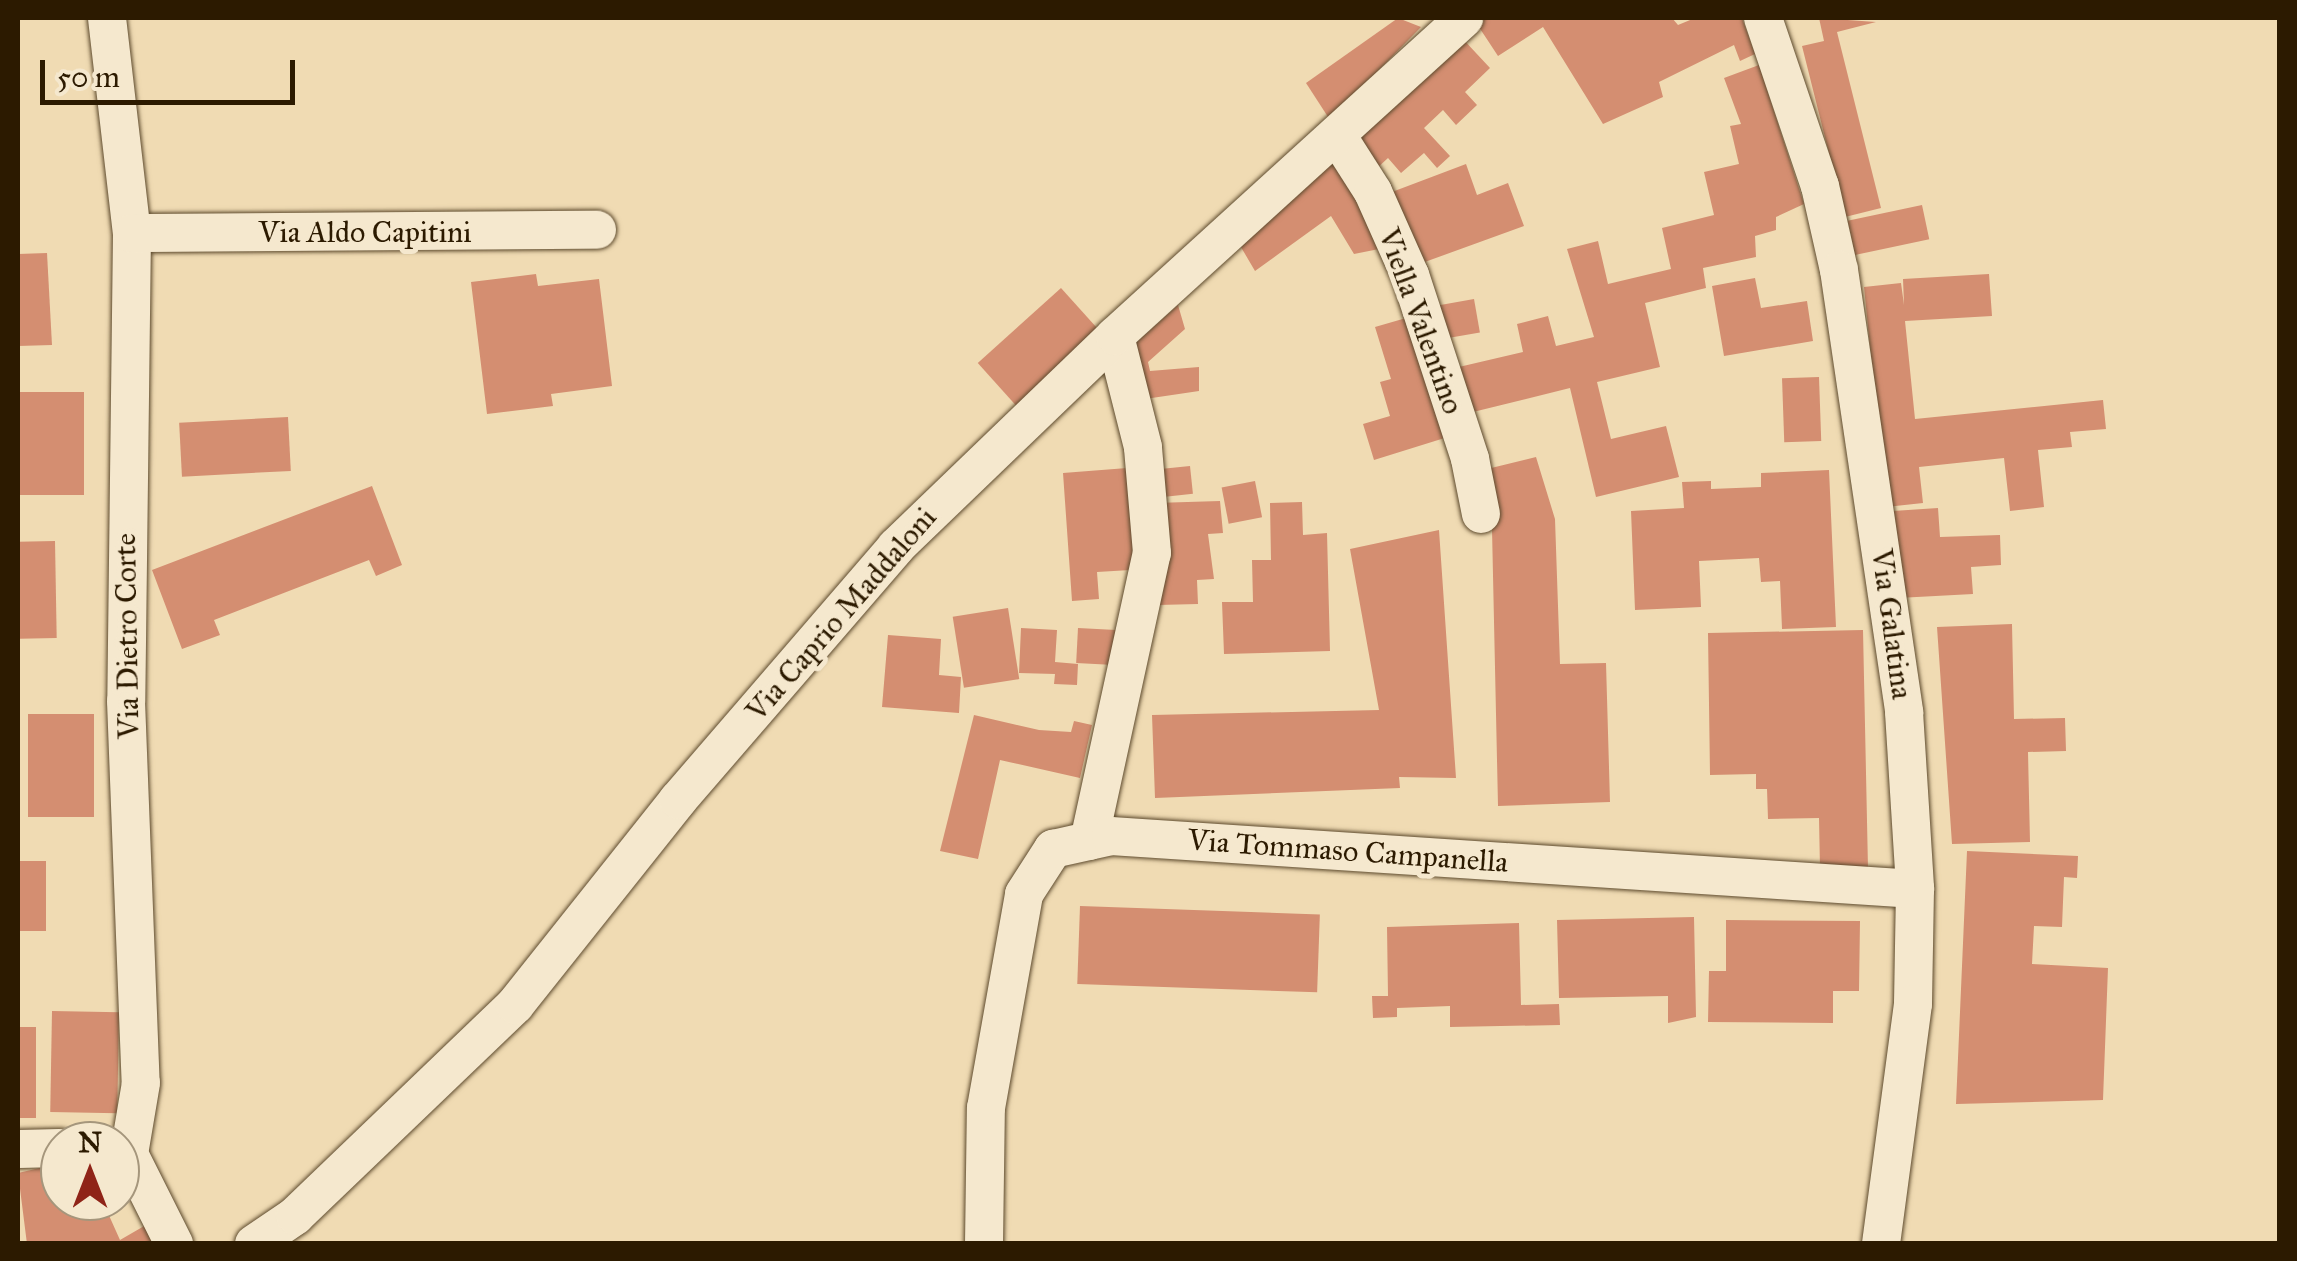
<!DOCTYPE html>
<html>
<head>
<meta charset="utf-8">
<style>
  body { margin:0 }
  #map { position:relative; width:2297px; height:1261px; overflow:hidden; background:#f0dbb3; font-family:"IM FELL Great Primer",serif }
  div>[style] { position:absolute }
  .building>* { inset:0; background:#d48e71; transform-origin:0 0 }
  .roads { filter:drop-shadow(0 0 2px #5d4a2d) drop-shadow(0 0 2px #5d4a2d) }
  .minor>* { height:38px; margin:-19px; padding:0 19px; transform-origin:19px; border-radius:19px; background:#f5e8ce }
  span { translate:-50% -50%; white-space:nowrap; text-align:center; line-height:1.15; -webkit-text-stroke:10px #f5e8ce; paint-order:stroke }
  .street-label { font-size:30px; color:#2c1a00 }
  .frame { position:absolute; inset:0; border:20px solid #2c1a00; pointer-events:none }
  .north { position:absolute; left:40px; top:1121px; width:100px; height:100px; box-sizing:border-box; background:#f5e8ce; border:2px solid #a5967c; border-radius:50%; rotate:0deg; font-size:28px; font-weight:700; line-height:40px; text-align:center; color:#2c1a00 }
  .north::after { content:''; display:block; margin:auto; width:35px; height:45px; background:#8f2418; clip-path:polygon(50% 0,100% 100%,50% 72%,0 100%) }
  .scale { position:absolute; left:40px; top:60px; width:255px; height:45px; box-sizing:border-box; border:5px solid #2c1a00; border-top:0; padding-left:12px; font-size:30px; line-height:35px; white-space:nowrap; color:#2c1a00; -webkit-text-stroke:8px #f5e8ce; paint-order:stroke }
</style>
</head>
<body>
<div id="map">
  <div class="building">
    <div style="clip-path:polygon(1398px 18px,1421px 27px,1330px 120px,1306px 83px)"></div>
    <div style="clip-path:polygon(1473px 18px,1672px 18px,1678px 25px,1695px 18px,1742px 18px,1755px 54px,1740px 61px,1734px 45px,1659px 82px,1663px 97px,1603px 124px,1543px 27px,1498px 56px)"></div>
    <div style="clip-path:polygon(1819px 18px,1876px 22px,1837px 32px,1881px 208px,1845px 217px,1802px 46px,1824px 41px)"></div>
    <div style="clip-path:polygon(1462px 38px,1490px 68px,1465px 92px,1477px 105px,1456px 125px,1443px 110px,1424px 128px,1450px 156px,1437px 168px,1424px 153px,1401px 173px,1388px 158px,1375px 170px,1349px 141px)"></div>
    <div style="clip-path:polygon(1759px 65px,1804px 204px,1776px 217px,1776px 230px,1755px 236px,1756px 257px,1703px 268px,1706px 288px,1645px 303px,1660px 367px,1597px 382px,1611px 439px,1666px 426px,1679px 477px,1596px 497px,1570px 388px,1473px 412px,1446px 370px,1523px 352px,1517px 324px,1548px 316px,1556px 346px,1594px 337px,1567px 249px,1598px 241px,1608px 284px,1671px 269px,1662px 228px,1714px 215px,1704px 172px,1739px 164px,1730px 126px,1741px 124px,1724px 78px)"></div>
    <div style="clip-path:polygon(1338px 148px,1379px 249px,1354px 254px,1331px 216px,1255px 271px,1238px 242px)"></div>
    <div style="clip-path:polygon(1466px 164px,1477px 195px,1508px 183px,1524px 226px,1411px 267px,1384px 195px)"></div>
    <div style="left:1922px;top:205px;width:35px;height:76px;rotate:78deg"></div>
    <div style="clip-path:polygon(47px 253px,52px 345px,18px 346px,18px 254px)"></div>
    <div style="clip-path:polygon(536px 274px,538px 286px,599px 279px,612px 386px,551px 394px,553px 406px,487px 414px,471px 282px)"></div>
    <div style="clip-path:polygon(1989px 274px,1992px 316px,1905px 321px,1915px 419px,2103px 400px,2106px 429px,2070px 432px,2072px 447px,2038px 450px,2044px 507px,2010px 511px,2004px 458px,1919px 467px,1923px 503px,1886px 507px,1864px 287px,1901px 283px,1904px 305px,1903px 279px)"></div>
    <div style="clip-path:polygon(1755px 278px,1761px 308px,1807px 301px,1813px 341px,1724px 356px,1712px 286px)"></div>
    <div style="left:1061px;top:288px;width:72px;height:112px;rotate:48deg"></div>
    <div style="left:1474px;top:299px;width:34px;height:44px;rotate:80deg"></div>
    <div style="clip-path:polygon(1178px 305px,1185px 329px,1148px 362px,1150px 371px,1199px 367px,1199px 391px,1145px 399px,1130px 348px)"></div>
    <div style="clip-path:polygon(1413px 316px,1451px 436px,1374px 460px,1363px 424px,1390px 416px,1380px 382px,1391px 379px,1375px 327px)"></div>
    <div style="left:1819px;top:377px;width:64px;height:37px;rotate:88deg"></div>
    <div style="left:18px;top:392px;width:66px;height:103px"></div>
    <div style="left:288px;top:417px;width:54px;height:109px;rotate:87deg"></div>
    <div style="clip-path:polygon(1536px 457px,1555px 519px,1560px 664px,1606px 663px,1610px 802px,1498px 806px,1492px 529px,1483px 470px)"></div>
    <div style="left:1190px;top:466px;width:28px;height:37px;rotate:84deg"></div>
    <div style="clip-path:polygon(1140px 467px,1147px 569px,1097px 572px,1099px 599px,1072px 601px,1063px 473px)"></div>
    <div style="clip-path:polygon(1829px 470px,1836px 627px,1782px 629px,1780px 581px,1761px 582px,1759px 558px,1699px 561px,1701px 607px,1635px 610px,1631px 511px,1684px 508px,1682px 482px,1711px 481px,1711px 489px,1761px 487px,1761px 473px)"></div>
    <div style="left:1255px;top:481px;width:37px;height:34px;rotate:79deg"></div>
    <div style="clip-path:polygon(372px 486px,402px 565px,376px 576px,369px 560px,214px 620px,220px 635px,182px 649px,152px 570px)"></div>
    <div style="clip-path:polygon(1220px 501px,1223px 533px,1208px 534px,1214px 579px,1197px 580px,1198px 604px,1158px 605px,1155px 503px)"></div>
    <div style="clip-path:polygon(1302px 502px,1303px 535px,1327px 533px,1330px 651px,1224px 654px,1222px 602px,1253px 602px,1252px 560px,1271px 560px,1270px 503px)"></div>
    <div style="clip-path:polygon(1938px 508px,1940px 537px,2000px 535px,2001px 565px,1971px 567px,1973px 594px,1898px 598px,1893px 511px)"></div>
    <div style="clip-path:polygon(1439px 530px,1456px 778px,1399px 777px,1400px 788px,1155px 798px,1152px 715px,1379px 710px,1350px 549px)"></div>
    <div style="left:55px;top:541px;width:97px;height:37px;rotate:89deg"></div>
    <div style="left:1008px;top:608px;width:72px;height:56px;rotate:81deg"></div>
    <div style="clip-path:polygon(2012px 624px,2014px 719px,2065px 718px,2066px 751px,2028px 752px,2030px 842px,1952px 844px,1937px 627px)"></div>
    <div style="clip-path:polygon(1021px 628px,1057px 630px,1055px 662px,1078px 664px,1077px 685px,1054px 684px,1055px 674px,1019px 673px)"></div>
    <div style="left:1078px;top:628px;width:38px;height:35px;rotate:3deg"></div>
    <div style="clip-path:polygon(1863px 630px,1868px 868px,1820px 869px,1819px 818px,1768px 819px,1767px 789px,1756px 789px,1756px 774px,1710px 775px,1708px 633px)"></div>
    <div style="clip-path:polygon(888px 635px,941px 639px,939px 675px,961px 677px,959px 713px,882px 707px)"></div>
    <div style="left:28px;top:714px;width:66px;height:103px"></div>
    <div style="clip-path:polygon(974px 715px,1039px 730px,1071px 732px,1074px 721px,1092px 725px,1080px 778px,1000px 760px,978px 859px,940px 851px)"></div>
    <div style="clip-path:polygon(1967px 851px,2078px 856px,2077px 878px,2064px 877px,2062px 927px,2034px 926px,2032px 964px,2108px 968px,2103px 1100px,1956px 1104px)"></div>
    <div style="left:18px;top:861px;width:28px;height:70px"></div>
    <div style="left:1080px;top:906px;width:240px;height:78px;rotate:2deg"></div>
    <div style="clip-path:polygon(1694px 917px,1696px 1017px,1668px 1023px,1668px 996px,1559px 998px,1557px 920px)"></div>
    <div style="clip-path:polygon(1726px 920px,1860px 921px,1859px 991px,1833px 991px,1833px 1023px,1708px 1022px,1709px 971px,1726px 971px)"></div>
    <div style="clip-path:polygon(1519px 923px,1521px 1005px,1559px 1004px,1560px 1025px,1450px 1027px,1450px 1006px,1397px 1008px,1397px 1017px,1373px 1018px,1372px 996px,1388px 996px,1387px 927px)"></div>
    <div style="left:52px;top:1011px;width:67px;height:101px;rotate:1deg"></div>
    <div style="left:18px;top:1027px;width:18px;height:91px"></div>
    <div style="clip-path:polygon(42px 1161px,60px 1161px,60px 1201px,89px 1201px,95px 1216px,107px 1211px,120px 1240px,158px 1218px,164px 1244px,27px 1244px,18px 1173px,44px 1167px)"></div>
  </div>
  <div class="roads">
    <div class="minor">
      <div style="left:107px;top:18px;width:216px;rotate:83.4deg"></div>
      <div style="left:132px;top:233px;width:468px;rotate:90.7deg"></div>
      <div style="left:126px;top:701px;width:382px;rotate:87.8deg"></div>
      <div style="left:141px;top:1083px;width:72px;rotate:99.6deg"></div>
      <div style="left:129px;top:1154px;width:101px;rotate:63.4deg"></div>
      <div style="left:1763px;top:18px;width:177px;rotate:71.3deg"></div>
      <div style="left:1820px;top:186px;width:86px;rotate:77.3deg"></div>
      <div style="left:1839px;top:270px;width:447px;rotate:81.6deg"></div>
      <div style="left:1904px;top:712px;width:177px;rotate:86.4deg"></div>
      <div style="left:1915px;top:889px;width:115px;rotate:91deg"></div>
      <div style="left:1913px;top:1004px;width:242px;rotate:97.6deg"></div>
      <div style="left:1338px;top:137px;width:65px;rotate:57.5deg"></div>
      <div style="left:1373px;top:192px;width:91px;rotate:66deg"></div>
      <div style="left:1410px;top:275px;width:194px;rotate:71.9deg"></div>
      <div style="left:1470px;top:459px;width:56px;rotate:78.7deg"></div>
      <div style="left:132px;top:233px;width:465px;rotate:-0.4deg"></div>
      <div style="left:1089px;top:841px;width:295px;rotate:-77.7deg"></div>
      <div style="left:1152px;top:553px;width:106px;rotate:-94.9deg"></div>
      <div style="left:1143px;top:447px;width:114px;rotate:-104.2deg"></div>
      <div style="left:18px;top:1149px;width:42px;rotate:-1.4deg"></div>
      <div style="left:254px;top:1244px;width:50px;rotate:-34.3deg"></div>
      <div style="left:295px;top:1216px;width:305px;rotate:-43.8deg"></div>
      <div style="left:515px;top:1005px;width:262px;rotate:-51.5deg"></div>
      <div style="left:678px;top:800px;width:334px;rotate:-49.2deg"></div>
      <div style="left:896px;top:547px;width:304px;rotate:-43.9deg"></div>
      <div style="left:1115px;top:336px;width:472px;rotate:-42.3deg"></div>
      <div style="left:984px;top:1244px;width:136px;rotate:-89.2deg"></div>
      <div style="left:986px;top:1108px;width:217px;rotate:-79.9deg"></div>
      <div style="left:1024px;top:894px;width:54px;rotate:-57.2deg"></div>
      <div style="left:1053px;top:849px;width:59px;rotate:-12.6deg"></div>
      <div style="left:1111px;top:836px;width:806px;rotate:3.77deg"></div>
    </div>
  </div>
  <div class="street-label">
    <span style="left:365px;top:232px">Via Aldo Capitini</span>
    <span style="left:1421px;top:321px;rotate:70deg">Viella Valentino</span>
    <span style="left:841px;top:614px;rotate:-49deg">Via Caprio Maddaloni</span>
    <span style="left:1892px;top:624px;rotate:82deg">Via Galatina</span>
    <span style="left:127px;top:636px;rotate:-91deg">Via Dietro Corte</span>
    <span style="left:1348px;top:851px;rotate:4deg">Via Tommaso Campanella</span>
  </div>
  <div class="frame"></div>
  <div class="north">N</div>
  <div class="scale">50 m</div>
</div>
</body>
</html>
